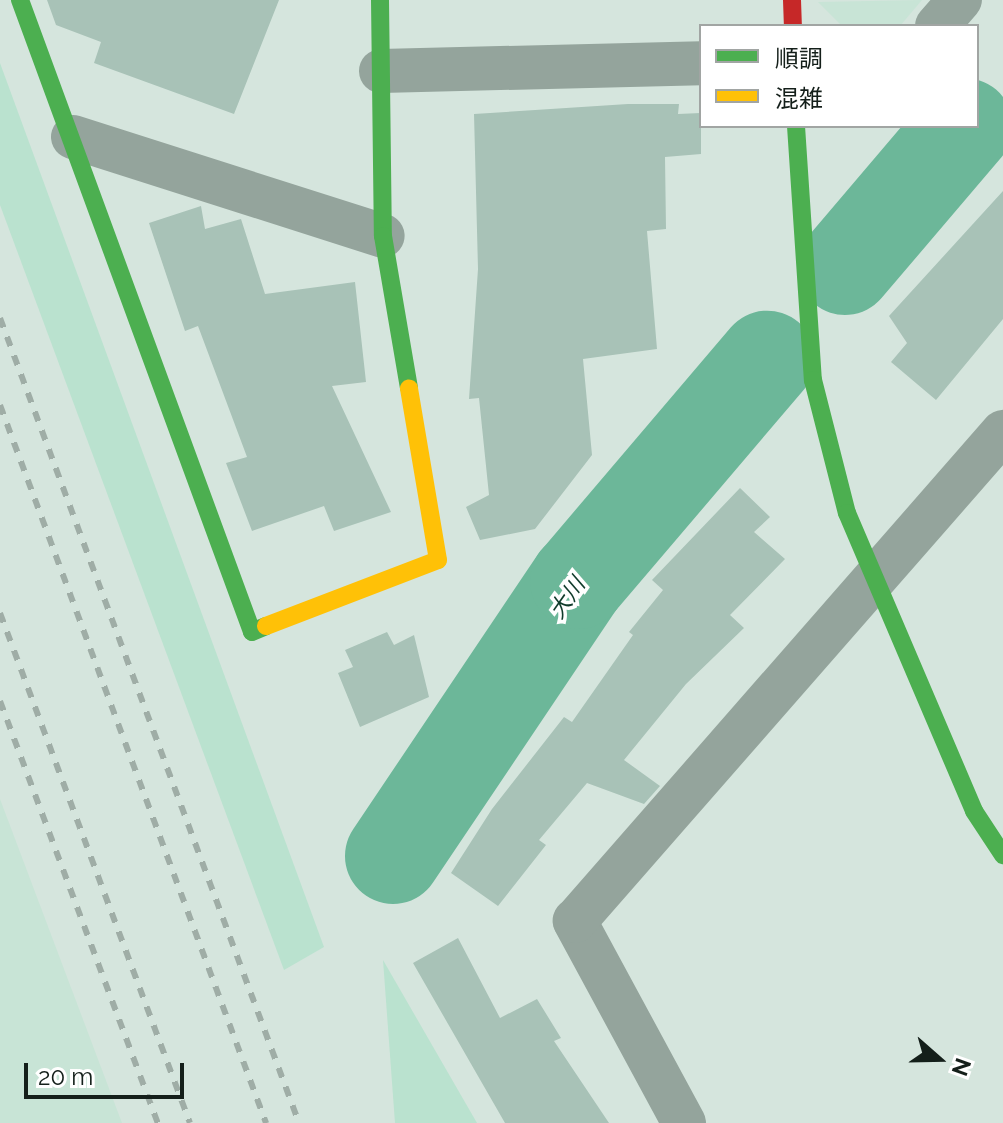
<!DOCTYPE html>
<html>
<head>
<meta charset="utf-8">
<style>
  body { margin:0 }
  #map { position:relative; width:1003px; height:1123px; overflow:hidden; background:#d5e5dd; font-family:Raleway,"Noto Sans JP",sans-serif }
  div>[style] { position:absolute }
  .built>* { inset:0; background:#c8e4d6 }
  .green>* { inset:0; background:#bae2cf }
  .river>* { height:96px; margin:-48px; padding:0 48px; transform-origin:48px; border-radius:48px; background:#6cb799 }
  .building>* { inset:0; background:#a8c2b7 }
  .street>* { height:44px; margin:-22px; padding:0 22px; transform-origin:22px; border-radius:22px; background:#94a49c }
  .fast>* { height:18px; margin:-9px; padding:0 9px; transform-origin:9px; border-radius:9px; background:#4caf50 }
  .slow>* { height:18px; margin:-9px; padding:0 9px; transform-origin:9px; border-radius:9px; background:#ffc107 }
  .jam>* { height:18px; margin:-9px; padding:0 9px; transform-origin:9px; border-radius:9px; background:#c62828 }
  .rail>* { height:6px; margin-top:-3px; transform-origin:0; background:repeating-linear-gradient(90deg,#9fada6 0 10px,transparent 0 20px) }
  span { translate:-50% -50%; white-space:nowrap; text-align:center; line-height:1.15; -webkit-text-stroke:7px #fff; paint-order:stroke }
  .water-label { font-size:22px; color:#103b2b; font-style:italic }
  .legend { position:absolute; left:699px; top:24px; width:280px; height:104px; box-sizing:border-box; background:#fff; border:2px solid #a1a5a3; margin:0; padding:10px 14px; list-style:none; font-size:24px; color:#141f1a }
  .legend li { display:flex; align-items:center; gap:16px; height:40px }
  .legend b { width:40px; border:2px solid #a1a5a3 }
  .north { position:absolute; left:899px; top:1019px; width:80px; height:80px; -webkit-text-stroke:6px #fff; paint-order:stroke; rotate:110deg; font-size:22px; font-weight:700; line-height:32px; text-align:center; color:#141f1a }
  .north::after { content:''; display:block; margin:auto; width:28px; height:36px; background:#141f1a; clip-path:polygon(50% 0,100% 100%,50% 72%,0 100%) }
  .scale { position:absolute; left:24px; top:1063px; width:160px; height:36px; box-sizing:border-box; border:4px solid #141f1a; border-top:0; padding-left:10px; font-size:24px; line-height:28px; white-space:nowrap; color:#141f1a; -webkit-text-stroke:6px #fff; paint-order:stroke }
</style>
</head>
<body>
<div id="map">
  <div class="built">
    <div style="clip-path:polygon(922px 0,900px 26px,842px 26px,818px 2px)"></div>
    <div style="clip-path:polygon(0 799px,122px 1123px,0 1123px)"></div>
  </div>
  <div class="green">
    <div style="clip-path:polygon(0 63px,324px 947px,284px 970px,0 205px)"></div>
    <div style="clip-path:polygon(383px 960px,477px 1123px,395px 1123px)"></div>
  </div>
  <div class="river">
    <div style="left:845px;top:267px;width:185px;rotate:-49.6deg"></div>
    <div style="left:393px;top:856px;width:331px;rotate:-56.1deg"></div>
    <div style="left:578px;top:581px;width:292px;rotate:-49.6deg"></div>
  </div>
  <div class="building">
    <div style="clip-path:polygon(47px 0,279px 0,234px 114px,94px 63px,101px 42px,56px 25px)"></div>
    <div style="clip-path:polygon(628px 104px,679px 104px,678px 114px,701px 113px,701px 154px,665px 157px,666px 229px,647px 231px,657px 349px,583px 359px,592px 455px,535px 529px,480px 540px,466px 507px,489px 495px,479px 398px,469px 399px,478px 269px,474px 114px)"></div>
    <div style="clip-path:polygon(1003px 191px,1003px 319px,936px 400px,891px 362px,907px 343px,889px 316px)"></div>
    <div style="clip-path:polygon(201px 206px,205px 229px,241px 219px,265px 294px,355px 282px,366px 382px,332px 386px,391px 512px,334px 531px,324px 506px,252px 531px,226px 463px,247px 457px,198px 326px,185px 331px,149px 223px)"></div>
    <div style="clip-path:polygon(740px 488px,770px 517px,754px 532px,785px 559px,730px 615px,744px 628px,686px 684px,624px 760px,660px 786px,644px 804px,587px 783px,539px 840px,546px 845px,498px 906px,451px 873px,492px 809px,564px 717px,572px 722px,633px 635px,629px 632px,663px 590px,652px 580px)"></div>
    <div style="clip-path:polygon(387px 632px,394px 645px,414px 635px,429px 697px,360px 727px,338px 673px,353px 667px,345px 650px)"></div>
    <div style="clip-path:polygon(458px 938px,500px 1018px,537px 999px,561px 1038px,554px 1041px,609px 1123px,505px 1123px,413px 963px)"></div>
  </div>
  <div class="street">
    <div style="left:937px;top:26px;width:35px;rotate:-49deg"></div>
    <div style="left:381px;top:71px;width:320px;rotate:-1.4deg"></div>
    <div style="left:73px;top:137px;width:325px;rotate:17.7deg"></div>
    <div style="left:684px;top:1123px;width:230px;rotate:-118.4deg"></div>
    <div style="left:575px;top:921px;width:650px;rotate:-48.81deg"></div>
  </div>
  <div class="fast">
    <div style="left:20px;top:0;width:673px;rotate:69.84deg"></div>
    <div style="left:252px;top:632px;width:15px;rotate:-23deg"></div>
    <div style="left:380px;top:0;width:236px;rotate:89.3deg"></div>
    <div style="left:383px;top:236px;width:154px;rotate:80.3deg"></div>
    <div style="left:796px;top:126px;width:255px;rotate:86.2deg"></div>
    <div style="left:813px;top:380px;width:137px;rotate:75.7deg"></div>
    <div style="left:847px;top:513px;width:324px;rotate:66.9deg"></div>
    <div style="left:974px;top:811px;width:53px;rotate:56.6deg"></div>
  </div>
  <div class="slow">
    <div style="left:266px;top:626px;width:184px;rotate:-21deg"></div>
    <div style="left:438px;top:560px;width:174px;rotate:-99.6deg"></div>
  </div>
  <div class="jam">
    <div style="left:792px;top:0;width:26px;rotate:88deg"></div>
  </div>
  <div class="rail">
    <div style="left:0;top:318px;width:859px;rotate:69.62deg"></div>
    <div style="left:0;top:405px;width:766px;rotate:69.67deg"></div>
    <div style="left:0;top:613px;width:544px;rotate:69.57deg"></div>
    <div style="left:0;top:701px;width:451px;rotate:69.5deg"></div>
  </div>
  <div class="water-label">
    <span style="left:567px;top:598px;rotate:-55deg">大川</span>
  </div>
  <ul class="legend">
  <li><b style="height:10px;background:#4caf50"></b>順調</li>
  <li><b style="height:10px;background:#ffc107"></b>混雑</li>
  </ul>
  <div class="north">N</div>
  <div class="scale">20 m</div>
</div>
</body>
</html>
